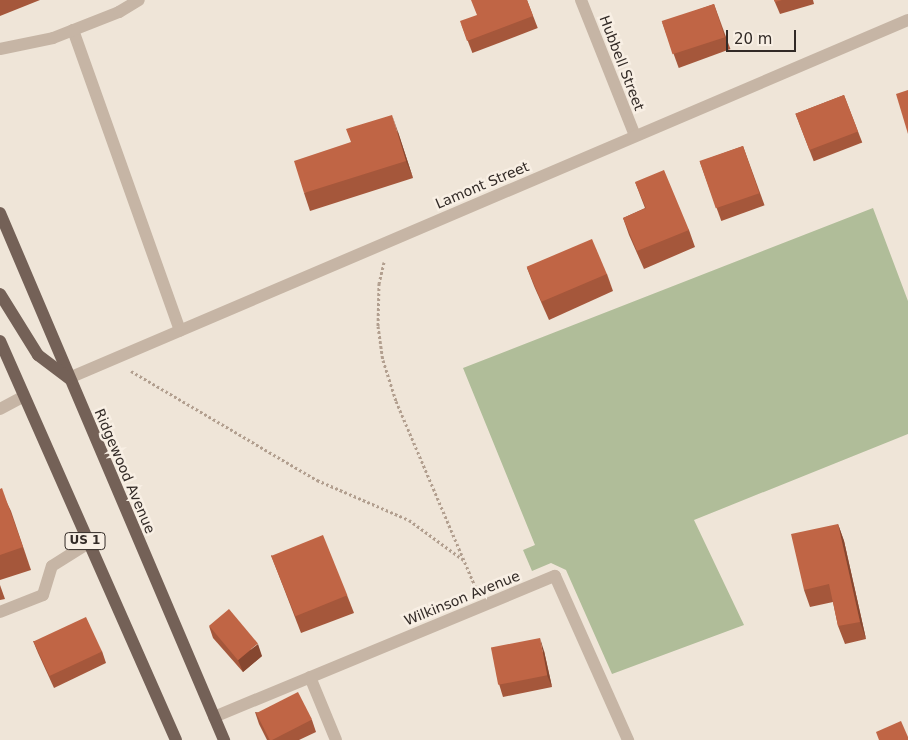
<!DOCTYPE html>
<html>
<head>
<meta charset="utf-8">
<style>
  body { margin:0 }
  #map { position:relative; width:908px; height:740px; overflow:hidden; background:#efe5d8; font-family:"DejaVu Sans",sans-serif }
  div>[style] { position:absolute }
  .green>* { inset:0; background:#b0bd99 }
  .path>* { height:3px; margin-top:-1.5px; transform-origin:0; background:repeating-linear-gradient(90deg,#b29f8f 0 2.5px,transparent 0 5px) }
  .minor>* { height:12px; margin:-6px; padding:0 6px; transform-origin:6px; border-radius:6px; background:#c6b5a5 }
  .major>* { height:12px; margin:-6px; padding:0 6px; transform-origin:6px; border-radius:6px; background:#746157 }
  .wall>* { inset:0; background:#a5573b; transform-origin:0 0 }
  .shaded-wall>* { inset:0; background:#864730 }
  .building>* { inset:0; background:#c06545; transform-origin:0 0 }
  span { translate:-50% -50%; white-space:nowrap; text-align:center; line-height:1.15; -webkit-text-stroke:5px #f8efe4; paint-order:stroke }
  .shield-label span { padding:1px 4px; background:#f8efe4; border:1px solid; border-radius:4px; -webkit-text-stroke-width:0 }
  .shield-label { font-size:12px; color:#322a26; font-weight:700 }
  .street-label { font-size:14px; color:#322a26 }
  .scale { position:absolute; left:726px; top:30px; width:70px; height:22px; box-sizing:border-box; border:2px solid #322a26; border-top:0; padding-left:6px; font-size:15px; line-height:18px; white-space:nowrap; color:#322a26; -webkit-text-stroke:4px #f8efe4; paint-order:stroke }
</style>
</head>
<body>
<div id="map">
  <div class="green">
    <div style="clip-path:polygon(873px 208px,908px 301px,908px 434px,694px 520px,744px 625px,612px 674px,566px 570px,551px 563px,532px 571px,523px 550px,535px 545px,463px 368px)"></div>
  </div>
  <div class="path">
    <div style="left:384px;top:262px;width:22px;rotate:103deg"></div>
    <div style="left:379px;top:283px;width:43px;rotate:91.3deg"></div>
    <div style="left:378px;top:326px;width:34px;rotate:82deg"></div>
    <div style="left:383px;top:360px;width:43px;rotate:72.4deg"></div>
    <div style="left:396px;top:401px;width:204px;rotate:66.9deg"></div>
    <div style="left:131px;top:371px;width:216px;rotate:30.4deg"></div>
    <div style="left:317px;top:480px;width:100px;rotate:23.5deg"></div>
    <div style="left:409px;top:520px;width:69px;rotate:36.2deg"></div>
  </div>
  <div class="minor">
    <div style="left:581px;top:0;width:146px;rotate:68.3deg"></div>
    <div style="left:73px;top:30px;width:319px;rotate:70.4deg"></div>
    <div style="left:0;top:49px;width:54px;rotate:-11.7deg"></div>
    <div style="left:53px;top:38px;width:71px;rotate:-21.5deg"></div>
    <div style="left:119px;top:12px;width:23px;rotate:-31deg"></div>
    <div style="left:69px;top:378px;width:912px;rotate:-23.11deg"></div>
    <div style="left:0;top:409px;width:26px;rotate:-28deg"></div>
    <div style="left:0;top:612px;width:46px;rotate:-21.6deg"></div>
    <div style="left:43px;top:595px;width:30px;rotate:-73deg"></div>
    <div style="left:52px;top:566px;width:41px;rotate:-32.2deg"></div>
    <div style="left:310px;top:677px;width:68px;rotate:67.6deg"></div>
    <div style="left:214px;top:717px;width:369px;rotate:-22.5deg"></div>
    <div style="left:555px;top:576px;width:180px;rotate:66deg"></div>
  </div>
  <div class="major">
    <div style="left:0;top:213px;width:573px;rotate:66.97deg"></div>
    <div style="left:0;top:294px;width:72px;rotate:58.1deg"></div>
    <div style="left:38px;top:355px;width:39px;rotate:37deg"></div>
    <div style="left:0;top:341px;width:436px;rotate:66.2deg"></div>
  </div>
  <div class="wall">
    <div style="clip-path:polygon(0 0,40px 0,0 16px)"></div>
    <div style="left:527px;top:0;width:30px;height:70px;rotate:69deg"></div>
    <div style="clip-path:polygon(774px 0,813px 0,814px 4px,780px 14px)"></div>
    <div style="left:714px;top:4px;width:48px;height:55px;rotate:70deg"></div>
    <div style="left:844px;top:95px;width:51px;height:52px;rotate:69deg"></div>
    <div style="clip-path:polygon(398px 132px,413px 178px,310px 211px,304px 193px)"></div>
    <div style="left:743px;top:146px;width:63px;height:46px;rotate:70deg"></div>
    <div style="clip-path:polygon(635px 182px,689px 230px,695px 247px,644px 269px,629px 235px,623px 218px,645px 208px)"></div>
    <div style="clip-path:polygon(527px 268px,607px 274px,613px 291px,549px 320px,534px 286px)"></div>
    <div style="clip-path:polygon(0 489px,11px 511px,31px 570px,0 580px)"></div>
    <div style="clip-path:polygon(838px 524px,844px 541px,866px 639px,845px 644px,838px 626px,833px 602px,810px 607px,804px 590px)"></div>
    <div style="clip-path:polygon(271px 555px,347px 595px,354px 613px,301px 633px)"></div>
    <div style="clip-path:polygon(0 585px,5px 599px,0 600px)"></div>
    <div style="clip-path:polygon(209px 626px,262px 656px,243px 672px,213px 638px)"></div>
    <div style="clip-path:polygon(33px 641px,102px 651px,106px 663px,54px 688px,38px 653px)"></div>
    <div style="clip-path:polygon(544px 651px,552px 687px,503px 697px,499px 684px)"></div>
    <div style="clip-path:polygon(255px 712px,312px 720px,316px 732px,299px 740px,267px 740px,259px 724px)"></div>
  </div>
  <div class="shaded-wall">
    <div style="clip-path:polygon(392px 115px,398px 132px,413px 178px,406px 161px)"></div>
    <div style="clip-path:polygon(838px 524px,844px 541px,866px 639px,860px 622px)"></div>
    <div style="clip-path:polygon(540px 638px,544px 651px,552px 687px,547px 675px)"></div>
    <div style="clip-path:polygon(258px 644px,262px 656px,243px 672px,238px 660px)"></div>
  </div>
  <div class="building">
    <div style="clip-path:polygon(471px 0,527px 0,533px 16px,467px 41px,460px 21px,477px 15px)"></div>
    <div style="clip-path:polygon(774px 0,782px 0,775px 2px)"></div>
    <div style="left:714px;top:4px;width:35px;height:55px;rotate:72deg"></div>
    <div style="clip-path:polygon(908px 90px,908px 134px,896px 94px)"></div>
    <div style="left:844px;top:95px;width:39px;height:52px;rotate:69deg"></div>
    <div style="clip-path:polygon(392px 115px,406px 161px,304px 193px,294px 161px,351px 142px,346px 129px)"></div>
    <div style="left:743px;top:146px;width:50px;height:46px;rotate:71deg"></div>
    <div style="clip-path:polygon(664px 170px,689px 230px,637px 251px,623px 218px,646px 208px,635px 182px)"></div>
    <div style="left:592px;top:239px;width:38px;height:71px;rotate:67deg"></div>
    <div style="clip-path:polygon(2px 488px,23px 547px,0 555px,0 489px)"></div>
    <div style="clip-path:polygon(838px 524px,860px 622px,838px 626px,829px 584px,804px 590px,791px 534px)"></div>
    <div style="left:323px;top:535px;width:65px;height:56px;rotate:68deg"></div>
    <div style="left:229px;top:609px;width:45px;height:26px;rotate:50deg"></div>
    <div style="left:86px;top:617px;width:38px;height:58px;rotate:65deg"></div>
    <div style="left:540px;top:638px;width:38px;height:50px;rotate:79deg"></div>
    <div style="left:298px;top:692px;width:31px;height:47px;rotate:63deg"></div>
    <div style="clip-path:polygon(901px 721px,908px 737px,908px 740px,879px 740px,876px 732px)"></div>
  </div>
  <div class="shield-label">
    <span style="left:85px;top:541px">US 1</span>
  </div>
  <div class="street-label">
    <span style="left:622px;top:63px;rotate:69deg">Hubbell Street</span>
    <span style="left:482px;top:185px;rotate:-23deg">Lamont Street</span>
    <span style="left:125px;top:471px;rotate:67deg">Ridgewood Avenue</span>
    <span style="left:462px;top:598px;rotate:-22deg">Wilkinson Avenue</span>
  </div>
  <div class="scale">20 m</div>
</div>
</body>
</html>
